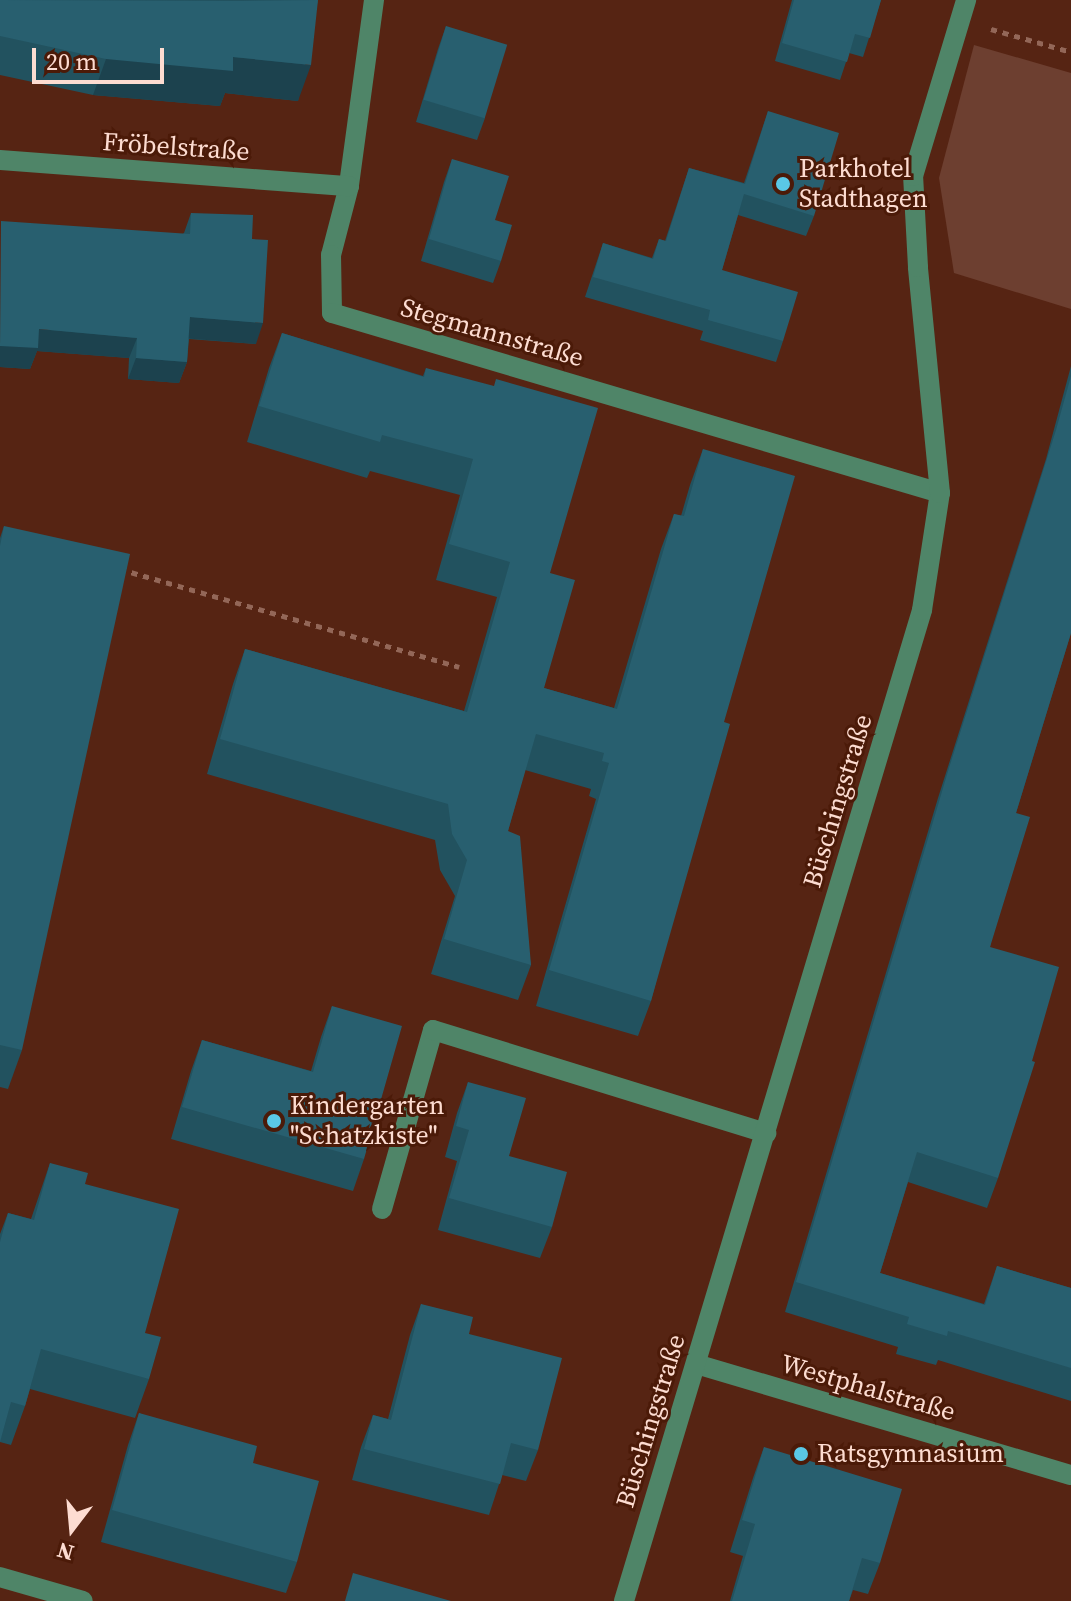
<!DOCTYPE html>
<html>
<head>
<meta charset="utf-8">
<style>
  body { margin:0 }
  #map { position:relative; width:1071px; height:1601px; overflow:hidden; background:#562413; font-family:"Source Serif 4",serif }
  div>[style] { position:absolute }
  .green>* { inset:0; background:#6d3f30 }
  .path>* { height:5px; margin-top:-2.5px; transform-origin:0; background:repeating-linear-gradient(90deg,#936758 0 6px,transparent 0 12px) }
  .minor>* { height:20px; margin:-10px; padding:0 10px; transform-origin:10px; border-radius:10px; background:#4f8568 }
  .wall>* { inset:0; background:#22525f }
  .shaded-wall>* { inset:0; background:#1c424e }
  .building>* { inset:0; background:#285f6f; transform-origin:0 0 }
  .dots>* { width:22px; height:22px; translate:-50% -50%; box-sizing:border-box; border:4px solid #4b1a08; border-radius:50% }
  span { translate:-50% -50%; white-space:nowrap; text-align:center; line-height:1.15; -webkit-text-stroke:6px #4b1a08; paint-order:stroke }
  .street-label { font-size:26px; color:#fddcd1 }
  .poi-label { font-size:26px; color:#fddcd1 }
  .left { translate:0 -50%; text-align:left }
  .north { position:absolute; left:32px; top:1489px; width:80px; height:80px; -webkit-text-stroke:6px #4b1a08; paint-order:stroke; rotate:196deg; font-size:22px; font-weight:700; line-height:32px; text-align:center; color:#fddcd1 }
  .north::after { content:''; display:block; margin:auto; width:28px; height:36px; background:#fddcd1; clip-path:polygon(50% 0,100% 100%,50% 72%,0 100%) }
  .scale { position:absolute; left:32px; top:48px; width:132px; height:36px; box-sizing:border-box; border:4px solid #fddcd1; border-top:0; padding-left:10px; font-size:24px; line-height:28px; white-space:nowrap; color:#fddcd1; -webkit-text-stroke:6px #4b1a08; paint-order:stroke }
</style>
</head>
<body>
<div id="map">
  <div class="green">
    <div style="clip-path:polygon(974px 45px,1071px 73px,1071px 309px,954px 273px,939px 178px)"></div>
  </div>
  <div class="path">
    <div style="left:991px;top:29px;width:83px;rotate:16deg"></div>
    <div style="left:120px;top:569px;width:353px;rotate:16.1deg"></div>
  </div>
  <div class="minor">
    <div style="left:374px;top:0;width:188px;rotate:97.7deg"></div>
    <div style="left:349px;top:186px;width:71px;rotate:104.6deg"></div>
    <div style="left:331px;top:255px;width:58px;rotate:89deg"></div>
    <div style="left:332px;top:313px;width:634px;rotate:16.49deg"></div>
    <div style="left:0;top:160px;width:350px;rotate:4.3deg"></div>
    <div style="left:382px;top:1209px;width:186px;rotate:-74.1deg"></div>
    <div style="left:433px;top:1030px;width:349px;rotate:17.2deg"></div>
    <div style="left:696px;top:1364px;width:391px;rotate:16.5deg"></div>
    <div style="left:0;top:1577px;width:86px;rotate:16.1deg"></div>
    <div style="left:624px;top:1601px;width:1035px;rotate:-73.26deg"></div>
    <div style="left:922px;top:610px;width:118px;rotate:-81.3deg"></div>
    <div style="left:940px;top:493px;width:227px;rotate:-95.6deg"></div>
    <div style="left:918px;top:267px;width:91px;rotate:-93.1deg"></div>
    <div style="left:913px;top:176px;width:184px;rotate:-73.2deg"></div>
  </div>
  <div class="wall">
    <div style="clip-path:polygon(0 0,318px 0,298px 101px,225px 93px,220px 106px,93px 95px,0 75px)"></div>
    <div style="clip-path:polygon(792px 0,881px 0,863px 57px,849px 53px,840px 80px,775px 61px)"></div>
    <div style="clip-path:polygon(446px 26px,485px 118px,477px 140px,416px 122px,438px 49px)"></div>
    <div style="clip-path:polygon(768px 111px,814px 216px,806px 236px,738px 215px,722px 270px,783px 341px,776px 362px,700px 340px,703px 331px,585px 297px,603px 243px,652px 258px,659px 239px,665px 241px,689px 168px,744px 183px)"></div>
    <div style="clip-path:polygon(452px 159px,495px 220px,501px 261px,493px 283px,421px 261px,444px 182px)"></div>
    <div style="clip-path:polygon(191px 213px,252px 239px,256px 344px,189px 339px,187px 362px,179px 383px,128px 379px,129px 358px,37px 351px,30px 369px,0 367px,184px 233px)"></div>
    <div style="clip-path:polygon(282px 333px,423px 376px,426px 368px,550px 573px,544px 688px,614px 708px,661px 549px,674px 514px,681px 516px,690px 485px,703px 449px,724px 722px,651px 1001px,638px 1036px,536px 1006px,596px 799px,589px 796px,591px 789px,525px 770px,508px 831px,531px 965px,518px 1000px,431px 974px,455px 896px,440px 870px,435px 840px,207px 774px,233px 684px,245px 649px,464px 711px,497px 597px,436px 580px,460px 495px,370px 471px,367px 478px,247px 442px,269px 368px)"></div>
    <div style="clip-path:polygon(1071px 366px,1071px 633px,1016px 813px,990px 947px,998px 1178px,987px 1208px,908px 1182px,880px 1273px,984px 1304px,997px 1266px,1071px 1288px,1071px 1401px,938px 1360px,936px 1365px,896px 1354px,898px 1347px,785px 1312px,938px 798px,1046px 459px)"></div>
    <div style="clip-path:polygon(4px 526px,22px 1050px,8px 1089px,0 1087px,0 538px)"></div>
    <div style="clip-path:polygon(332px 1006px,364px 1159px,353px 1191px,171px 1139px,191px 1071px,202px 1040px,311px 1071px,321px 1037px)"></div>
    <div style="clip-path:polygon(468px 1082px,509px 1156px,552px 1227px,540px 1258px,438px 1230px,457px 1161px,445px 1157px,457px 1113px)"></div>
    <div style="clip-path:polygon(50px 1163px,85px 1184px,145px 1333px,149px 1379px,135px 1418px,30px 1389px,25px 1406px,11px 1445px,0 1442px,0 1234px,8px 1213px,31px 1219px)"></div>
    <div style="clip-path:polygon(421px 1304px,469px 1334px,538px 1450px,526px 1481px,502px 1475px,489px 1515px,352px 1480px,361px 1447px,373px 1415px,388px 1419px,410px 1335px)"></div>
    <div style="clip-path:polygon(139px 1413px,253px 1463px,297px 1562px,286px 1593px,101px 1542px,128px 1445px)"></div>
    <div style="clip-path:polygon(764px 1447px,880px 1563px,868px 1594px,853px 1590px,849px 1601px,730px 1601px,743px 1556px,730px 1552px,753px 1478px)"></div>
  </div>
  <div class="shaded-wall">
    <div style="clip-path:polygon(233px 57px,311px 65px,298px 101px,225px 93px,220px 106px,93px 95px,106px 59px)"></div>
    <div style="clip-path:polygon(190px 317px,263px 323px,256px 344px,182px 338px)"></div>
    <div style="clip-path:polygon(39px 329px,137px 338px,129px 358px,37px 351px,30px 369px,0 367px,0 346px)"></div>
    <div style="clip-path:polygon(136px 358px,187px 362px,179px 383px,128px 379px)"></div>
  </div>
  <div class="building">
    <div style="clip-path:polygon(0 0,239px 1px,318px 0,311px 65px,233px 57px,233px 71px,106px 59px,0 36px)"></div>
    <div style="clip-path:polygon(794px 0,881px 0,870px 38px,855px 34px,847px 62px,782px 43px)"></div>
    <div style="left:446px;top:26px;width:64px;height:77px;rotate:17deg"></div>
    <div style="clip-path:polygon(768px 111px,839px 133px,814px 216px,744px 194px,722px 270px,798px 292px,783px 341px,708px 320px,710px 310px,593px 277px,603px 243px,653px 259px,659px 239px,666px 241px,689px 168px,745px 184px)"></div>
    <div style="clip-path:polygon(452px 159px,509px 176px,495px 220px,512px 225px,501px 261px,429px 239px)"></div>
    <div style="clip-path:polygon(191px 213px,253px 215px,252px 239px,268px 240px,263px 323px,190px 317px,187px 362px,136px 358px,137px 338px,39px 329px,38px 348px,0 346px,1px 221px,190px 234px)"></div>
    <div style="clip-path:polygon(282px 333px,424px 377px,426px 368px,494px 386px,496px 379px,598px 408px,550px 573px,575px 580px,544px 688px,617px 709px,674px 514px,684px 516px,703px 449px,795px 476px,724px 722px,730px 724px,651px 1001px,549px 970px,609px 763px,602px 761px,604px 753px,536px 734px,508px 831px,520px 836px,531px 965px,444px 939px,467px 860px,452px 834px,448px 804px,220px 739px,245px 649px,467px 712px,510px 562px,449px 544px,473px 459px,382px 435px,380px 442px,259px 406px)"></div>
    <div style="clip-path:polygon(1071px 376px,1071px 633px,1016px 813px,1030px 817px,990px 947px,1059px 967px,1032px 1061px,1035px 1062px,998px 1178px,917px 1152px,880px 1273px,985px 1305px,997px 1266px,1071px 1288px,1071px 1368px,948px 1331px,947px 1336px,907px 1324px,909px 1317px,796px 1282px,949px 768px,1056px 430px)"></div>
    <div style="clip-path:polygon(4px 526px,130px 554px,22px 1050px,0 1045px,0 546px)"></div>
    <div style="clip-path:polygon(332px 1006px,402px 1026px,364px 1159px,182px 1107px,202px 1040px,313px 1072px)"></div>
    <div style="clip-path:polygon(468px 1082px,526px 1098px,509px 1156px,567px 1172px,552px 1227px,449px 1198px,469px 1130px,456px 1126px)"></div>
    <div style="clip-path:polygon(50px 1163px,88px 1173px,85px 1184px,179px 1209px,145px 1333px,161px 1337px,149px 1379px,41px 1349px,25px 1406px,11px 1402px,0 1442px,0 1242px,8px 1213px,34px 1220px)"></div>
    <div style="clip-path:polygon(421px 1304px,473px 1317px,469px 1334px,562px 1358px,538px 1450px,511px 1443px,500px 1484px,364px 1449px,373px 1415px,391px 1420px)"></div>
    <div style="clip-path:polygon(139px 1413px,257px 1446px,253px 1463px,319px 1481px,297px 1562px,112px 1510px)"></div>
    <div style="clip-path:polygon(764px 1447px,902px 1489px,880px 1563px,862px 1558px,849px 1601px,732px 1601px,755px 1524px,742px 1520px)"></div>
    <div style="clip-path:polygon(353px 1573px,451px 1601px,345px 1601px)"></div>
  </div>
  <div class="dots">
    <div style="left:783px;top:184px;background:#5ac8e6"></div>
    <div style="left:274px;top:1121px;background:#5ac8e6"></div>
    <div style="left:801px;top:1454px;background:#5ac8e6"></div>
  </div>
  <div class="street-label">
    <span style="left:176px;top:147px;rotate:4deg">Fröbelstraße</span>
    <span style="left:492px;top:333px;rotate:16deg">Stegmannstraße</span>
    <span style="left:838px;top:801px;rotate:-73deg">Büschingstraße</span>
    <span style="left:868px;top:1388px;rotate:16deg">Westphalstraße</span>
    <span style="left:651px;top:1421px;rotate:-73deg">Büschingstraße</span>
  </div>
  <div class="poi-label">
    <span class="left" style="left:799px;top:184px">Parkhotel<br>Stadthagen</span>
    <span class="left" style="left:290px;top:1121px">Kindergarten<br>"Schatzkiste"</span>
    <span class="left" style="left:817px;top:1454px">Ratsgymnasium</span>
  </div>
  <div class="north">N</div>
  <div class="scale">20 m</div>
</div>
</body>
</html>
